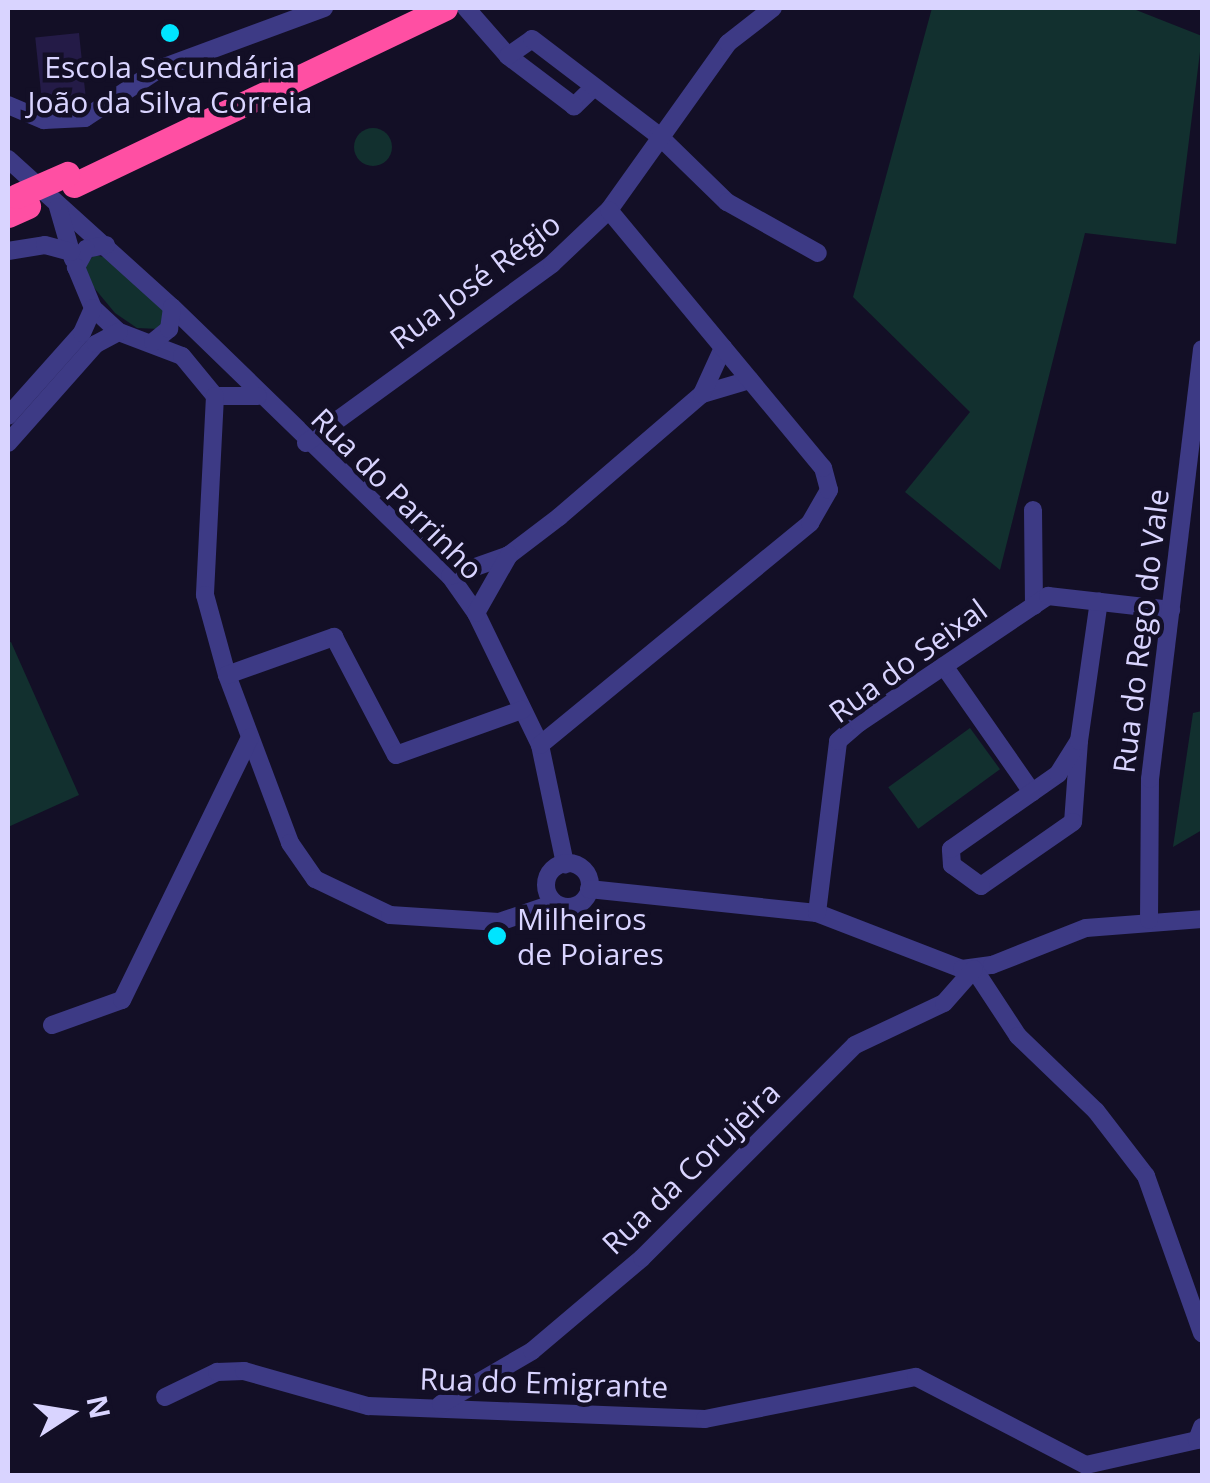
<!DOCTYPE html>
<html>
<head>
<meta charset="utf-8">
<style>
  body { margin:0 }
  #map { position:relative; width:1210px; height:1483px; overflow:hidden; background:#130f26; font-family:"Open Sans",sans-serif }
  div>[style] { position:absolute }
  .green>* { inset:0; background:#12302f; transform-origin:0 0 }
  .round { border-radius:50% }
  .building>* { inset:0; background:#241b47; transform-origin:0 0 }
  .minor>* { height:18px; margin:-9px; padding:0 9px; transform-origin:9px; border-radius:9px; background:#3d3a85 }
  .minor>.ring { margin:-9px; padding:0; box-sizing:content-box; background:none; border:18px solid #3d3a85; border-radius:50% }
  .highway>* { height:25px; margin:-12.5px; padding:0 12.5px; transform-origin:12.5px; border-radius:12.5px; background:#ff4fa3 }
  .highway-bridge>* { height:25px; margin:-12.5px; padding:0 12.5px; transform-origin:12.5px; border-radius:12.5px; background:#ff4fa3 }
  .dots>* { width:28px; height:28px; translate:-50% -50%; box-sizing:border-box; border:5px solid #130f26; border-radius:50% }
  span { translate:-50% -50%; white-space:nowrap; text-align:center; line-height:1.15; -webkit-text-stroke:9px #130f26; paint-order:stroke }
  .poi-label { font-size:30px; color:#d9d4ff }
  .left { translate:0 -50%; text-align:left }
  .street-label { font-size:30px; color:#d9d4ff }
  .frame { position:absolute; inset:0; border:10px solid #d9d4ff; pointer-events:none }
  .north { position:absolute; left:20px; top:1363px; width:100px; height:100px; -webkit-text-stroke:8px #130f26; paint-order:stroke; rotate:78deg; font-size:28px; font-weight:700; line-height:40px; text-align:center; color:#d9d4ff }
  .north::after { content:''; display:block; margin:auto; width:35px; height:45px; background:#d9d4ff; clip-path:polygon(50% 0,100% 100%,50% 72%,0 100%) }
</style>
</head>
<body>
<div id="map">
  <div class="green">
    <div style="clip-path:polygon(932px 8px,1131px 8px,1202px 36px,1176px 244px,1085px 233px,1000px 570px,905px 492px,970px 412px,853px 297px)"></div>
    <div class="round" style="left:354px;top:128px;width:38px;height:38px"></div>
    <div style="clip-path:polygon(94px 255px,109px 258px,166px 313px,159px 329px,137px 328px,115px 313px,86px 278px,84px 267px)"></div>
    <div style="clip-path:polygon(11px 642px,79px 795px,8px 827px,8px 643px)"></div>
    <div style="clip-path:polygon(1202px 711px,1202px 830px,1173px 847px,1193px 713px)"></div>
    <div style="left:970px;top:728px;width:51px;height:101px;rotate:54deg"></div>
  </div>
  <div class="building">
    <div style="left:79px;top:33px;width:65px;height:44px;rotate:84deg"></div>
  </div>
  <div class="minor">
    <div style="left:466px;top:8px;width:64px;rotate:48.8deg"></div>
    <div style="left:594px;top:87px;width:28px;rotate:136deg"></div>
    <div style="left:574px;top:106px;width:83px;rotate:-142.9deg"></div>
    <div style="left:508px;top:56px;width:29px;rotate:-35deg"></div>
    <div style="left:532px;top:39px;width:158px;rotate:37.3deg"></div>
    <div style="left:658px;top:135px;width:96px;rotate:44.2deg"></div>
    <div style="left:727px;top:202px;width:104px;rotate:29.3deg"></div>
    <div style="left:8px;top:105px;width:39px;rotate:23deg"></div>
    <div style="left:44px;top:120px;width:41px;rotate:-2.8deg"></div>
    <div style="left:85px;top:118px;width:89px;rotate:-33.5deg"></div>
    <div style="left:159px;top:69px;width:176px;rotate:-20.3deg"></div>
    <div style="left:8px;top:159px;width:221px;rotate:42.1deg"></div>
    <div style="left:172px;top:307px;width:387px;rotate:44.1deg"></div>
    <div style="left:450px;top:576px;width:45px;rotate:54.9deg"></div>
    <div style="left:476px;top:613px;width:147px;rotate:64.1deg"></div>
    <div style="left:540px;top:745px;width:122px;rotate:78.1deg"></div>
    <div style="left:58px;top:207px;width:54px;rotate:73.9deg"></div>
    <div style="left:106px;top:245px;width:20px;rotate:169deg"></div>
    <div style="left:86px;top:249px;width:21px;rotate:119deg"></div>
    <div style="left:76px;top:267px;width:44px;rotate:67.5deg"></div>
    <div style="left:93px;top:308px;width:35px;rotate:43deg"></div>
    <div style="left:119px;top:332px;width:67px;rotate:20.9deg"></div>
    <div style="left:182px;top:356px;width:52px;rotate:50.5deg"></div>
    <div style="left:215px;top:396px;width:43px"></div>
    <div style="left:8px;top:251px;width:37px;rotate:-9deg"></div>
    <div style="left:45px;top:245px;width:27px;rotate:15deg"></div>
    <div style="left:153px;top:342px;width:21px;rotate:-39deg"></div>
    <div style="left:169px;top:329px;width:22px;rotate:-82deg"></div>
    <div style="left:702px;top:394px;width:50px;rotate:-16.3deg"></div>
    <div style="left:215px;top:396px;width:199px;rotate:92.9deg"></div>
    <div style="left:205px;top:595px;width:83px;rotate:74.6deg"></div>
    <div style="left:227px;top:675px;width:179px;rotate:69.4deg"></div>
    <div style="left:290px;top:843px;width:44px;rotate:55.2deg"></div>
    <div style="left:315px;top:879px;width:83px;rotate:25.6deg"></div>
    <div style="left:390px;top:915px;width:109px;rotate:3.7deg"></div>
    <div style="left:499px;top:922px;width:59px;rotate:-18.7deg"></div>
    <div style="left:8px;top:416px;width:111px;rotate:-48.3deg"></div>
    <div style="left:82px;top:333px;width:27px;rotate:-66deg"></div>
    <div style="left:8px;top:443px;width:132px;rotate:-48.4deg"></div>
    <div style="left:96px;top:344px;width:26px;rotate:-28deg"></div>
    <div style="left:306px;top:443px;width:304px;rotate:-36deg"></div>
    <div style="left:552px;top:264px;width:79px;rotate:-43.5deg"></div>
    <div style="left:609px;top:210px;width:205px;rotate:-54.5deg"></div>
    <div style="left:728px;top:43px;width:57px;rotate:-37.9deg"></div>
    <div style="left:1033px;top:510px;width:96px;rotate:89.4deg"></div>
    <div style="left:450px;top:576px;width:63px;rotate:-19.6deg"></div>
    <div style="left:509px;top:555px;width:63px;rotate:-37.2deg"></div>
    <div style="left:559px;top:517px;width:189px;rotate:-40.7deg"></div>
    <div style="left:702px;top:394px;width:51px;rotate:-65.5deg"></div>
    <div style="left:476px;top:613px;width:67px;rotate:-60.4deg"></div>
    <div style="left:944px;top:666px;width:154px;rotate:55.1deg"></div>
    <div style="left:227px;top:675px;width:114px;rotate:-19.6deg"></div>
    <div style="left:334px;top:637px;width:133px;rotate:62.3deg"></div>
    <div style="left:396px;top:755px;width:134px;rotate:-19.7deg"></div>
    <div style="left:1079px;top:741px;width:81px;rotate:94.2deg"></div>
    <div style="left:1073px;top:822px;width:112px;rotate:145.2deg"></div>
    <div style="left:981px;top:886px;width:36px;rotate:-144deg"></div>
    <div style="left:952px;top:865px;width:16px;rotate:-94deg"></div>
    <div style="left:951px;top:849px;width:131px;rotate:-35deg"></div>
    <div style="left:1058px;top:774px;width:39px;rotate:-58deg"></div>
    <div style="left:1079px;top:741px;width:141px;rotate:-81.9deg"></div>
    <div style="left:540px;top:745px;width:350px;rotate:-39.4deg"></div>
    <div style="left:810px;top:523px;width:38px;rotate:-60deg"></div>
    <div style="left:829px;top:490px;width:23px;rotate:-105deg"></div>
    <div style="left:823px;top:468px;width:335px;rotate:-129.7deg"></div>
    <div class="ring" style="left:546px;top:863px;width:26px;height:26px"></div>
    <div style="left:589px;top:889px;width:229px;rotate:6deg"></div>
    <div style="left:817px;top:913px;width:155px;rotate:21.1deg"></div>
    <div style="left:962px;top:969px;width:30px;rotate:-8deg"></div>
    <div style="left:992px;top:965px;width:101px;rotate:-21.5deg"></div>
    <div style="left:1086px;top:928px;width:116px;rotate:-4.4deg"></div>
    <div style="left:817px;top:913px;width:173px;rotate:-83deg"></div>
    <div style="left:838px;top:741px;width:28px;rotate:-41deg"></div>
    <div style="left:859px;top:723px;width:228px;rotate:-33.9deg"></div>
    <div style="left:1048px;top:596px;width:124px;rotate:6.5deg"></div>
    <div style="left:1149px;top:920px;width:141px;rotate:-89.6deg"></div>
    <div style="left:1150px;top:779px;width:433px;rotate:-83.1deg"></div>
    <div style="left:974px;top:969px;width:80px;rotate:56.7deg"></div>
    <div style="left:1018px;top:1036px;width:108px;rotate:43.9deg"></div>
    <div style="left:1096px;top:1111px;width:82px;rotate:52.4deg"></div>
    <div style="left:1146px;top:1176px;width:167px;rotate:70.4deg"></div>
    <div style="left:52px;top:1025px;width:74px;rotate:-19.7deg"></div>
    <div style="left:122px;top:1000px;width:292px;rotate:-64deg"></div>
    <div style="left:165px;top:1397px;width:58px;rotate:-25.7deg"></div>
    <div style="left:217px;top:1372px;width:27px;rotate:-2deg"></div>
    <div style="left:244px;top:1371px;width:129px;rotate:15.8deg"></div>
    <div style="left:368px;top:1406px;width:337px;rotate:2.2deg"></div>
    <div style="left:705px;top:1419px;width:215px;rotate:-11.3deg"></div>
    <div style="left:916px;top:1377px;width:191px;rotate:27.4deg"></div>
    <div style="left:1086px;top:1465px;width:114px;rotate:-12.7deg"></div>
    <div style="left:1197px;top:1440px;width:14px;rotate:-69deg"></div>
    <div style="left:441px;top:1404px;width:105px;rotate:-30.2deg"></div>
    <div style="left:532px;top:1351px;width:144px;rotate:-40.2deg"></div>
    <div style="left:642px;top:1258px;width:301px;rotate:-45deg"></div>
    <div style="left:855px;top:1045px;width:98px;rotate:-25.3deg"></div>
    <div style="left:944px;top:1003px;width:45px;rotate:-48.6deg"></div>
  </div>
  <div class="highway">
    <div style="left:74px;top:185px;width:411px;rotate:-25.5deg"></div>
    <div style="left:8px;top:215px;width:22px;rotate:-24deg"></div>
  </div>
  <div class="highway-bridge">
    <div style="left:17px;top:196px;width:55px;rotate:-23.7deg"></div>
  </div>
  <div class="dots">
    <div style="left:170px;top:33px;background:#00e5ff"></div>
    <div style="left:497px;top:936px;background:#00e5ff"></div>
  </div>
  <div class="poi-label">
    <span style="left:170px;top:84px">Escola Secundária<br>João da Silva Correia</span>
    <span class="left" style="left:517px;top:936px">Milheiros<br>de Poiares</span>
  </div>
  <div class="street-label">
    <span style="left:475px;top:281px;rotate:-37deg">Rua José Régio</span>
    <span style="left:397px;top:494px;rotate:45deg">Rua do Parrinho</span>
    <span style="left:1141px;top:631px;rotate:-83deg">Rua do Rego do Vale</span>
    <span style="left:908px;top:661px;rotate:-36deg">Rua do Seixal</span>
    <span style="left:691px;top:1168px;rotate:-44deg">Rua da Corujeira</span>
    <span style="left:544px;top:1383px;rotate:2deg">Rua do Emigrante</span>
  </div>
  <div class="frame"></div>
  <div class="north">N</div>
</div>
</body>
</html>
